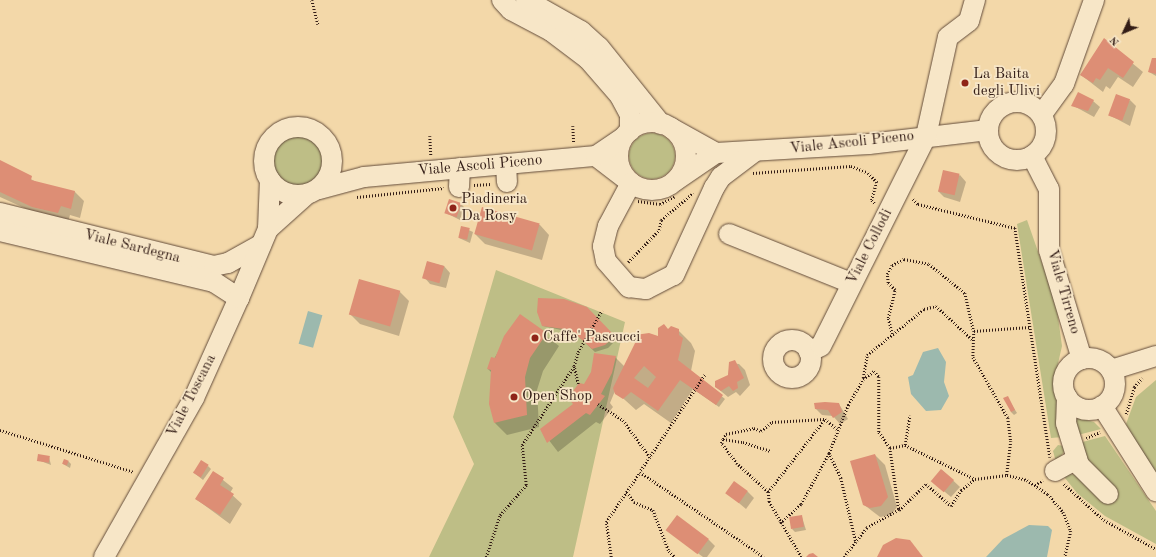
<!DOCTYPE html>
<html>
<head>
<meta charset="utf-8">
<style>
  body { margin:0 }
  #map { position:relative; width:1156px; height:557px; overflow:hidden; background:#f3d8a9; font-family:"Old Standard TT",serif }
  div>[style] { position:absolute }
  .green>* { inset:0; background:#bebe86 }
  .round { border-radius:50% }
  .water>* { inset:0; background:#9cb9ae; transform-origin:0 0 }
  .shadow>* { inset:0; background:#0003 }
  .building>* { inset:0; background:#dd8e75; transform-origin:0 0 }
  .path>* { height:2.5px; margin-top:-1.25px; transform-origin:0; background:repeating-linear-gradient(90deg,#331d16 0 1px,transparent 0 3px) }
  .roads { filter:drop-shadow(0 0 1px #634c3b) drop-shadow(0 0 1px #634c3b) }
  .minor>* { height:20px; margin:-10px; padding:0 10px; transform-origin:10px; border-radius:10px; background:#f7e6c7 }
  .minor>.ring { margin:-10px; padding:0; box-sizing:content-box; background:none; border:20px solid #f7e6c7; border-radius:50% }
  .dots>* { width:11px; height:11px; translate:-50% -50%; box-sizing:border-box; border:2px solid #f7e6c7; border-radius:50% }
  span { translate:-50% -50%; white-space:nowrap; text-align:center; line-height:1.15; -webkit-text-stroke:3.5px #f7e6c7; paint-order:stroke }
  .poi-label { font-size:15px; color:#331d16 }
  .left { translate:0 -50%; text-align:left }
  .street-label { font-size:15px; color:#331d16 }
  .north { position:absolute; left:1104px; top:12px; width:40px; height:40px; -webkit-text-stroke:3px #f7e6c7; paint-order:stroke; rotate:226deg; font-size:11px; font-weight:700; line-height:16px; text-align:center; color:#331d16 }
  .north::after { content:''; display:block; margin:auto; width:14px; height:18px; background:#331d16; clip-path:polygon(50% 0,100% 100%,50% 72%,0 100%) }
</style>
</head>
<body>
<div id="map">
  <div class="green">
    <div class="round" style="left:270px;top:133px;width:56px;height:56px"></div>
    <div class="round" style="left:629px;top:133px;width:46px;height:46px"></div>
    <div style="clip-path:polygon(1027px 220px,1056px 303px,1062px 346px,1054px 381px,1063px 437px,1051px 438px,1017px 224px)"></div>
    <div style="clip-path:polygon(496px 270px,625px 322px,573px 557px,429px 557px,474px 464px,453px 417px)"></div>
    <div style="clip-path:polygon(1156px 380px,1156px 476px,1126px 424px,1136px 397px)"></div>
    <div style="clip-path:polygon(1079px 418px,1094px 422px,1101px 429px,1074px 436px,1075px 420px)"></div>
    <div style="clip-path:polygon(1105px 436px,1156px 511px,1156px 544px,1105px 516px,1077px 493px,1061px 473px,1077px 475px,1083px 461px,1075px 444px)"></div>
    <div style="clip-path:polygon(1058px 445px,1064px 446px,1064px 452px,1056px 462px,1053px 451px)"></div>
  </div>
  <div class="water">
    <div style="left:308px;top:311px;width:15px;height:34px;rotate:16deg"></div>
    <div style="clip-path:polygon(938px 348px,946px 362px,944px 382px,949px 396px,941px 410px,926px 411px,911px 394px,908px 377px,913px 375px,923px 352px)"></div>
    <div style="clip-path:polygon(1029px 525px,1048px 526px,1052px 530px,1047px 557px,986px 557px,1003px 539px)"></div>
  </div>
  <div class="shadow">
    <div style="clip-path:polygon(1104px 40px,1143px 72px,1133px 87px,1118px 77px,1110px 89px,1106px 86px,1103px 92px,1081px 75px)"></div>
    <div style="clip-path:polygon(1156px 59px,1156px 76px,1149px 72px)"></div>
    <div style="clip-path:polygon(1130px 100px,1136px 106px,1130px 126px,1111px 116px)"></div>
    <div style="clip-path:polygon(1093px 101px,1100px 107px,1094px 117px,1072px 105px)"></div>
    <div style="clip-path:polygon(0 162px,38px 183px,75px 192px,84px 201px,80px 218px,70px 215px,68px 222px,42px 216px,0 197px)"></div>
    <div style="clip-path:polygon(960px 175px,966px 182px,960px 202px,944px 197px,938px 191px)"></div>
    <div style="clip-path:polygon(461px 204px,464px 207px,460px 220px,446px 213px)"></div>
    <div style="clip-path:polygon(482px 209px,540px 225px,549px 235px,542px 260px,485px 244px,475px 234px)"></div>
    <div style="clip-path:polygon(462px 227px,473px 232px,470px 243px,459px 238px)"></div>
    <div style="clip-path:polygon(427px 262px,444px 266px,450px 273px,446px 288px,430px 284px,424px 277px)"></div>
    <div style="clip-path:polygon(400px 292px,409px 301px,399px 336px,360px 324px,350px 314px)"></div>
    <div style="clip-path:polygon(586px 308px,617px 339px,608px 348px,595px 352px,575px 333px,543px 326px)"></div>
    <div style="clip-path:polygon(520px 315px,559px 346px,543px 371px,537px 390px,539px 427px,507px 435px,495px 423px,492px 373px,488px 369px)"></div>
    <div style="clip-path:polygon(668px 330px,678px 330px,691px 343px,695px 351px,691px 371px,725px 399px,719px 407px,693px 389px,671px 423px,644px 404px,636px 410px,615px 391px,610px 403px,613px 407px,600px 424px,596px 422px,558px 452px,541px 430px,575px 404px,584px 385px,615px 357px,625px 367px)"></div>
    <div style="clip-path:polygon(730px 363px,739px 364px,745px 370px,750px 385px,740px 396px,736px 392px,728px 397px,716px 387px,728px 376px)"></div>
    <div style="clip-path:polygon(1007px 397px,1017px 413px,1014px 415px,1011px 412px)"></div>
    <div style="clip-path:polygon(839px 404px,848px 419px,840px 424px,833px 416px,822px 415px,816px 409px)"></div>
    <div style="clip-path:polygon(875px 455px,885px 465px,897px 507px,891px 515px,880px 517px,863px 504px)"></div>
    <div style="clip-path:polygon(49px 457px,51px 465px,38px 460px)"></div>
    <div style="clip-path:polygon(68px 461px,71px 464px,70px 468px,63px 464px)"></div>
    <div style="clip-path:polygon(208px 466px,211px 469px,203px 480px,193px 472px)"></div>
    <div style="clip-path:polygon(942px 470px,960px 487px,951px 497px,939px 487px)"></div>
    <div style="clip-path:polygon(213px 472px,233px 488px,230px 493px,242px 504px,230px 524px,196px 499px)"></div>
    <div style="clip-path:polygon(747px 491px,754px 498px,746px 509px,727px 493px)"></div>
    <div style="clip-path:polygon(802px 517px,806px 530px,795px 532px,792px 529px)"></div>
    <div style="clip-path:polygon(667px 530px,709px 540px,715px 546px,707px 557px,703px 557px)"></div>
  </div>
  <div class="building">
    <div style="clip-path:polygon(1104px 38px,1134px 62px,1123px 78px,1108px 68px,1100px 80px,1096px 78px,1093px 83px,1080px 75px)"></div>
    <div style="clip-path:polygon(1152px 58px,1156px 58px,1156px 74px,1148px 72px)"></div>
    <div style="clip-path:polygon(1078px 92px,1094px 100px,1088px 111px,1071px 106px)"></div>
    <div style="left:1116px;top:94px;width:15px;height:23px;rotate:20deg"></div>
    <div style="clip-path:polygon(0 160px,32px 176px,31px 180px,75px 191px,71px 209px,61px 206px,58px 213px,32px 207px,0 192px)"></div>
    <div style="left:943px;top:170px;width:17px;height:22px;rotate:13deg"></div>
    <div style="left:449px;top:199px;width:13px;height:15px;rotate:18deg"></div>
    <div style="left:482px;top:207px;width:60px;height:28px;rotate:16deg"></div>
    <div style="left:461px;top:226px;width:9px;height:12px;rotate:13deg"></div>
    <div style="left:427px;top:261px;width:18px;height:18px;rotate:16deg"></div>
    <div style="left:359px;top:279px;width:43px;height:37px;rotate:16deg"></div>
    <div style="clip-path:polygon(538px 298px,564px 299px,587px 307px,615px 336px,605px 345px,592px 349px,571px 330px,542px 326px,537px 312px)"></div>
    <div style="clip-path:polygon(520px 314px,547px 333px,530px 358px,525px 377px,527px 415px,494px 423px,489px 404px,491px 370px,487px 369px,491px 357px,495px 358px,504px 336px)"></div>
    <div style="clip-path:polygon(evenodd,664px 324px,668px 329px,671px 326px,679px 329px,679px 335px,683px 338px,678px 360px,723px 395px,716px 405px,680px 380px,658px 411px,631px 392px,623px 399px,615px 394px,613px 388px,637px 339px,635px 335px,649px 333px,658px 336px,658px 328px,664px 324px,644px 366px,656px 377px,648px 388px,634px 378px,644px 366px)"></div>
    <div style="clip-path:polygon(594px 353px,616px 356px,612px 373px,601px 394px,605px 396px,590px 415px,586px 413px,547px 443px,540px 429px,573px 404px,568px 398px,579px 383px,584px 384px,591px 372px)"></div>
    <div style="clip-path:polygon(735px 360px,744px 378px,737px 382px,738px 388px,733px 391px,729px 386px,721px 391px,715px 387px,715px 381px,728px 375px,729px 362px)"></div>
    <div style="clip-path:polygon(1008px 396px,1015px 410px,1011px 412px,1003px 398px)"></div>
    <div style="clip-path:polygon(825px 402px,839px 403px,842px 412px,833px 418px,828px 410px,815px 409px,814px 403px)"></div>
    <div style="left:38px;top:454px;width:12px;height:7px;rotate:9deg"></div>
    <div style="clip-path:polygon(875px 454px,888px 497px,881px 506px,870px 508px,863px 505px,850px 461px)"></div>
    <div style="left:64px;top:459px;width:5px;height:5px;rotate:22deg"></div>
    <div style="left:201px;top:460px;width:9px;height:15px;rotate:32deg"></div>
    <div style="left:941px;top:469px;width:17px;height:16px;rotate:40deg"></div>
    <div style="clip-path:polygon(213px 471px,224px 478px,220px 485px,234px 494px,220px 515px,195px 499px)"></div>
    <div style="left:734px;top:481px;width:17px;height:15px;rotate:36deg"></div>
    <div style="left:677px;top:515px;width:40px;height:19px;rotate:37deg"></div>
    <div style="left:802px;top:515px;width:12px;height:13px;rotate:81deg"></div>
    <div style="clip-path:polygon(896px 538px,910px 540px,923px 557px,877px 557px,883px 545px)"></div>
    <div style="clip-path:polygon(813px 553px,818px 557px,806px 557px,809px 554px)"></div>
  </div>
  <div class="path">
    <div style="left:312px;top:0;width:25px;rotate:76deg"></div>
    <div style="left:573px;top:126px;width:17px;rotate:87deg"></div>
    <div style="left:430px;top:136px;width:20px;rotate:87deg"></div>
    <div style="left:753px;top:173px;width:98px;rotate:-4.1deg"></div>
    <div style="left:851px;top:166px;width:18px;rotate:22deg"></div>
    <div style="left:868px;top:173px;width:13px;rotate:45deg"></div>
    <div style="left:877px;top:182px;width:19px;rotate:106deg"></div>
    <div style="left:872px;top:200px;width:5px;rotate:53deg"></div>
    <div style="left:474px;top:185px;width:17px;rotate:-3deg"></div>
    <div style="left:357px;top:197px;width:87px;rotate:-5.9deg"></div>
    <div style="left:913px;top:199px;width:7px;rotate:45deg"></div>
    <div style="left:918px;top:204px;width:100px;rotate:13.9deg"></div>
    <div style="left:1015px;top:228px;width:232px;rotate:81.3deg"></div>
    <div style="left:638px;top:201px;width:22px;rotate:8deg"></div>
    <div style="left:660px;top:204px;width:16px;rotate:-27deg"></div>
    <div style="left:628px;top:262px;width:45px;rotate:-45.9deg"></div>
    <div style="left:659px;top:230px;width:10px;rotate:-79deg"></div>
    <div style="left:661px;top:220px;width:42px;rotate:-40.2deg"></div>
    <div style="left:974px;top:331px;width:56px;rotate:-4.1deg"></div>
    <div style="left:892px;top:334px;width:16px;rotate:-104deg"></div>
    <div style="left:888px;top:318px;width:29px;rotate:-76deg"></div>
    <div style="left:895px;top:290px;width:10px;rotate:-135deg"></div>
    <div style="left:888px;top:283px;width:9px;rotate:-96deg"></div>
    <div style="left:887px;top:274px;width:10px;rotate:-61deg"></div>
    <div style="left:892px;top:265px;width:13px;rotate:-27deg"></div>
    <div style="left:904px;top:259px;width:25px;rotate:11deg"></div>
    <div style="left:929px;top:264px;width:46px;rotate:38.9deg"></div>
    <div style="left:965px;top:293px;width:39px;rotate:77deg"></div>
    <div style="left:974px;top:331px;width:26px;rotate:92deg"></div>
    <div style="left:973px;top:357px;width:70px;rotate:60.2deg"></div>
    <div style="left:1008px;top:418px;width:23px;rotate:83deg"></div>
    <div style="left:1011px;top:441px;width:34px;rotate:97deg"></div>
    <div style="left:705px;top:375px;width:117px;rotate:123.8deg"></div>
    <div style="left:640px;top:472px;width:150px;rotate:34.4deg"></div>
    <div style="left:863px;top:378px;width:23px;rotate:-80deg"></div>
    <div style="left:867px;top:355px;width:73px;rotate:-38.9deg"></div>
    <div style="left:924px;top:309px;width:12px;rotate:-14deg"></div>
    <div style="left:936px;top:306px;width:50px;rotate:42.6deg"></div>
    <div style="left:578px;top:384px;width:18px;rotate:-103deg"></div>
    <div style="left:574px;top:366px;width:15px;rotate:-74deg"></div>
    <div style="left:578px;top:352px;width:48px;rotate:-60.3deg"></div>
    <div style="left:598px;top:404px;width:30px;rotate:33deg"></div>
    <div style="left:623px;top:420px;width:46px;rotate:53.9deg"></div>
    <div style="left:1126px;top:414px;width:28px;rotate:-73deg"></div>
    <div style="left:1134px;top:387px;width:12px;rotate:-48deg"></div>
    <div style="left:0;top:430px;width:140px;rotate:17.4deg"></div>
    <div style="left:1086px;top:438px;width:15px;rotate:-23deg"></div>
    <div style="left:723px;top:439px;width:6px;rotate:-59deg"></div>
    <div style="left:726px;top:434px;width:29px;rotate:-12deg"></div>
    <div style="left:754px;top:428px;width:8px;rotate:23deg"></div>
    <div style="left:761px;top:431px;width:14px;rotate:-39deg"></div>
    <div style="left:772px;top:422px;width:53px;rotate:-3.2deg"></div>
    <div style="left:905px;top:445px;width:30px;rotate:-81deg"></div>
    <div style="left:890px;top:448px;width:15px;rotate:-11deg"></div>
    <div style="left:905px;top:445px;width:78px;rotate:25.9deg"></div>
    <div style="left:975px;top:479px;width:32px;rotate:-7deg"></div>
    <div style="left:1007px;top:475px;width:21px;rotate:14deg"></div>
    <div style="left:1027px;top:480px;width:25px;rotate:34deg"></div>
    <div style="left:1048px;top:494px;width:23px;rotate:50deg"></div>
    <div style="left:1063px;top:512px;width:21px;rotate:67deg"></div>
    <div style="left:1071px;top:531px;width:27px;rotate:103deg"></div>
    <div style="left:829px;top:453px;width:28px;rotate:64deg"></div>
    <div style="left:841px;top:478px;width:66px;rotate:76.8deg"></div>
    <div style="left:1064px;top:484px;width:54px;rotate:42deg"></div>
    <div style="left:1104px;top:520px;width:60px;rotate:29.1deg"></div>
    <div style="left:1035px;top:485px;width:9px;rotate:-32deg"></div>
    <div style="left:627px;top:492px;width:12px;rotate:55deg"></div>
    <div style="left:634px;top:502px;width:21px;rotate:23deg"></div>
    <div style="left:653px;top:510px;width:44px;rotate:68.7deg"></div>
    <div style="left:669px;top:551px;width:8px;rotate:45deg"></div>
    <div style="left:768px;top:492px;width:42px;rotate:-137.9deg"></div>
    <div style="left:737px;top:464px;width:26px;rotate:-127deg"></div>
    <div style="left:721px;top:443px;width:4px;rotate:-63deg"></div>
    <div style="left:723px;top:439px;width:20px;rotate:9deg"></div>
    <div style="left:743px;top:442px;width:29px;rotate:18deg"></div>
    <div style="left:899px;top:510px;width:37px;rotate:-44deg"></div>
    <div style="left:926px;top:484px;width:33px;rotate:41deg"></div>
    <div style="left:951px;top:506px;width:19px;rotate:-58deg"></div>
    <div style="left:961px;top:490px;width:18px;rotate:-38deg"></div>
    <div style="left:780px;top:523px;width:28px;rotate:-42deg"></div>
    <div style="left:801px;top:504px;width:58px;rotate:-61.2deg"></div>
    <div style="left:829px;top:453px;width:52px;rotate:-68.4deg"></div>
    <div style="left:848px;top:405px;width:30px;rotate:-60deg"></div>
    <div style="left:863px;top:379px;width:14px;rotate:-36deg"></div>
    <div style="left:874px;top:371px;width:8px;rotate:50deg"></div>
    <div style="left:879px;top:377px;width:55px;rotate:90deg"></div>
    <div style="left:879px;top:432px;width:19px;rotate:55deg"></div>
    <div style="left:890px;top:448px;width:63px;rotate:81.7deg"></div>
    <div style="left:899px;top:510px;width:37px;rotate:151deg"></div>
    <div style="left:867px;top:528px;width:37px;rotate:128deg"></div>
    <div style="left:486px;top:557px;width:44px;rotate:-71.6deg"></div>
    <div style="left:500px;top:515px;width:40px;rotate:-49deg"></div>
    <div style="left:526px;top:485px;width:40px;rotate:-95.7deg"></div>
    <div style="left:522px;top:445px;width:95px;rotate:-56.6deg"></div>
    <div style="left:611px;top:557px;width:35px;rotate:-98deg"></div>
    <div style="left:606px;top:522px;width:60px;rotate:-55.8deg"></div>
    <div style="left:801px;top:557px;width:64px;rotate:-120.2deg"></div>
    <div style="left:769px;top:502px;width:10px;rotate:-96deg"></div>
    <div style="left:768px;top:492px;width:93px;rotate:-52deg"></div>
    <div style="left:825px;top:419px;width:17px;rotate:40deg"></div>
  </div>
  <div class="roads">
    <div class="minor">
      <div style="left:502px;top:0;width:13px;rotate:48deg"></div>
      <div style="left:511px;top:10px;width:45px;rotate:27.7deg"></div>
      <div style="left:551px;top:31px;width:46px;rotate:37.1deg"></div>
      <div style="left:588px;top:59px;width:49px;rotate:49.1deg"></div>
      <div style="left:620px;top:96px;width:21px;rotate:62deg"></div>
      <div style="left:630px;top:115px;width:16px;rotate:90deg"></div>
      <div style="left:526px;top:0;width:63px;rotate:29.4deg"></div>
      <div style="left:581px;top:31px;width:24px;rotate:42deg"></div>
      <div style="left:599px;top:47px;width:99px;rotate:51.2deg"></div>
      <div class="ring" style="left:988px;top:102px;width:38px;height:38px"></div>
      <div style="left:1042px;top:114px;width:37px;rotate:-54deg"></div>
      <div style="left:1064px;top:84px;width:89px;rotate:-70.3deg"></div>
      <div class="ring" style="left:618px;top:122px;width:48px;height:48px"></div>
      <div class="ring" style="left:264px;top:127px;width:48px;height:48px"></div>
      <div style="left:671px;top:128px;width:51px;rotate:29.1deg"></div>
      <div style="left:716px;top:153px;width:153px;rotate:-3.4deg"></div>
      <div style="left:869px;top:144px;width:120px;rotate:-6.7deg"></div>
      <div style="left:596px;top:156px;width:44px;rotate:37.6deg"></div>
      <div style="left:631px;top:183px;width:49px;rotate:118.1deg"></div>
      <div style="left:608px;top:226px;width:21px;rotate:104deg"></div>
      <div style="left:603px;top:246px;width:15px;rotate:79deg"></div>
      <div style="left:606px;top:261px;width:35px;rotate:49deg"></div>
      <div style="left:629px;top:287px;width:17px;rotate:7deg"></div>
      <div style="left:646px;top:289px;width:31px;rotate:-27deg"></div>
      <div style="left:674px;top:275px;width:96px;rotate:-65.3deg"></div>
      <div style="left:714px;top:188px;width:13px;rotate:-58deg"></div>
      <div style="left:721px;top:177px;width:41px;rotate:-37.1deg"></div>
      <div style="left:1032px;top:156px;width:37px;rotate:63deg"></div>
      <div style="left:1049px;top:189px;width:61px;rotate:90deg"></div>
      <div style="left:1049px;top:250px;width:114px;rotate:73.2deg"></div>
      <div style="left:506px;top:164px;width:18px;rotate:87deg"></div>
      <div style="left:675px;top:181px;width:50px;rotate:-34.3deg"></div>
      <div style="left:459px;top:187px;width:19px;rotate:-87deg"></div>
      <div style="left:319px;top:189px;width:47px;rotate:-14.9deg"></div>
      <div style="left:364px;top:177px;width:233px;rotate:-5.2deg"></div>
      <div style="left:596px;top:156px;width:32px;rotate:-34deg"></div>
      <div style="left:0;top:213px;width:220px;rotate:13.9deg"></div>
      <div style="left:214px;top:266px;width:14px;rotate:-12deg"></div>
      <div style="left:228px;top:263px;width:38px;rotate:-29deg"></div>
      <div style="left:268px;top:229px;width:52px;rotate:-41.9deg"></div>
      <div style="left:0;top:231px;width:220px;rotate:13.4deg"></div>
      <div style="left:214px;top:282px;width:30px;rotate:33deg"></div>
      <div style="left:729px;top:234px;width:131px;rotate:21.9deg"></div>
      <div class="ring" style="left:773px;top:340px;width:18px;height:18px"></div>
      <div style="left:809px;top:352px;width:13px;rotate:-27deg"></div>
      <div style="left:821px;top:346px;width:235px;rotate:-63.4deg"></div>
      <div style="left:926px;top:136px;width:101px;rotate:-77.5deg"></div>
      <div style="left:948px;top:37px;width:26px;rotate:-37deg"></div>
      <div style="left:969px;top:21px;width:22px;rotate:-74deg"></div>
      <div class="ring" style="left:1063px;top:358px;width:32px;height:32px"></div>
      <div style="left:1111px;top:370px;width:47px;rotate:-17.3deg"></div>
      <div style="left:1067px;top:397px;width:26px;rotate:92deg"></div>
      <div style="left:1066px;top:423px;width:44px;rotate:72.8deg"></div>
      <div style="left:1079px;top:465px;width:41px;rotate:45deg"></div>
      <div style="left:1102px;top:406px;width:101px;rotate:57.6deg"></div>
      <div style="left:1055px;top:471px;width:25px;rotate:-29deg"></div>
      <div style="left:104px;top:557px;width:183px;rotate:-60.5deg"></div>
      <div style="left:194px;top:398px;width:110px;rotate:-65.8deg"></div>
      <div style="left:239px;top:298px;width:75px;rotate:-67.2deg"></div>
      <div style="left:268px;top:229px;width:49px;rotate:-87.7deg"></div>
    </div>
  </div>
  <div class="dots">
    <div style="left:965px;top:83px;background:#8f2418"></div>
    <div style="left:453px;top:208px;background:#8f2418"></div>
    <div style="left:535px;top:338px;background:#8f2418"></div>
    <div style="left:514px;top:397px;background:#8f2418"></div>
  </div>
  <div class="poi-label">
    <span class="left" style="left:973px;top:83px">La Baita<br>degli Ulivi</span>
    <span class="left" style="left:461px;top:208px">Piadineria<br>Da Rosy</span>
    <span class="left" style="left:543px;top:338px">Caffe' Pascucci</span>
    <span class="left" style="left:522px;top:397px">Open Shop</span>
  </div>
  <div class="street-label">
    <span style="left:852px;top:143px;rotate:-6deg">Viale Ascoli Piceno</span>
    <span style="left:480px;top:166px;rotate:-5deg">Viale Ascoli Piceno</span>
    <span style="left:132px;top:247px;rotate:14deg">Viale Sardegna</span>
    <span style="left:870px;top:247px;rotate:-63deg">Viale Collodi</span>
    <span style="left:1063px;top:292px;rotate:74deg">Viale Tirreno</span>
    <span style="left:192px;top:396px;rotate:-63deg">Viale Toscana</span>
  </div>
  <div class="north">N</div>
</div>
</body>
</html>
